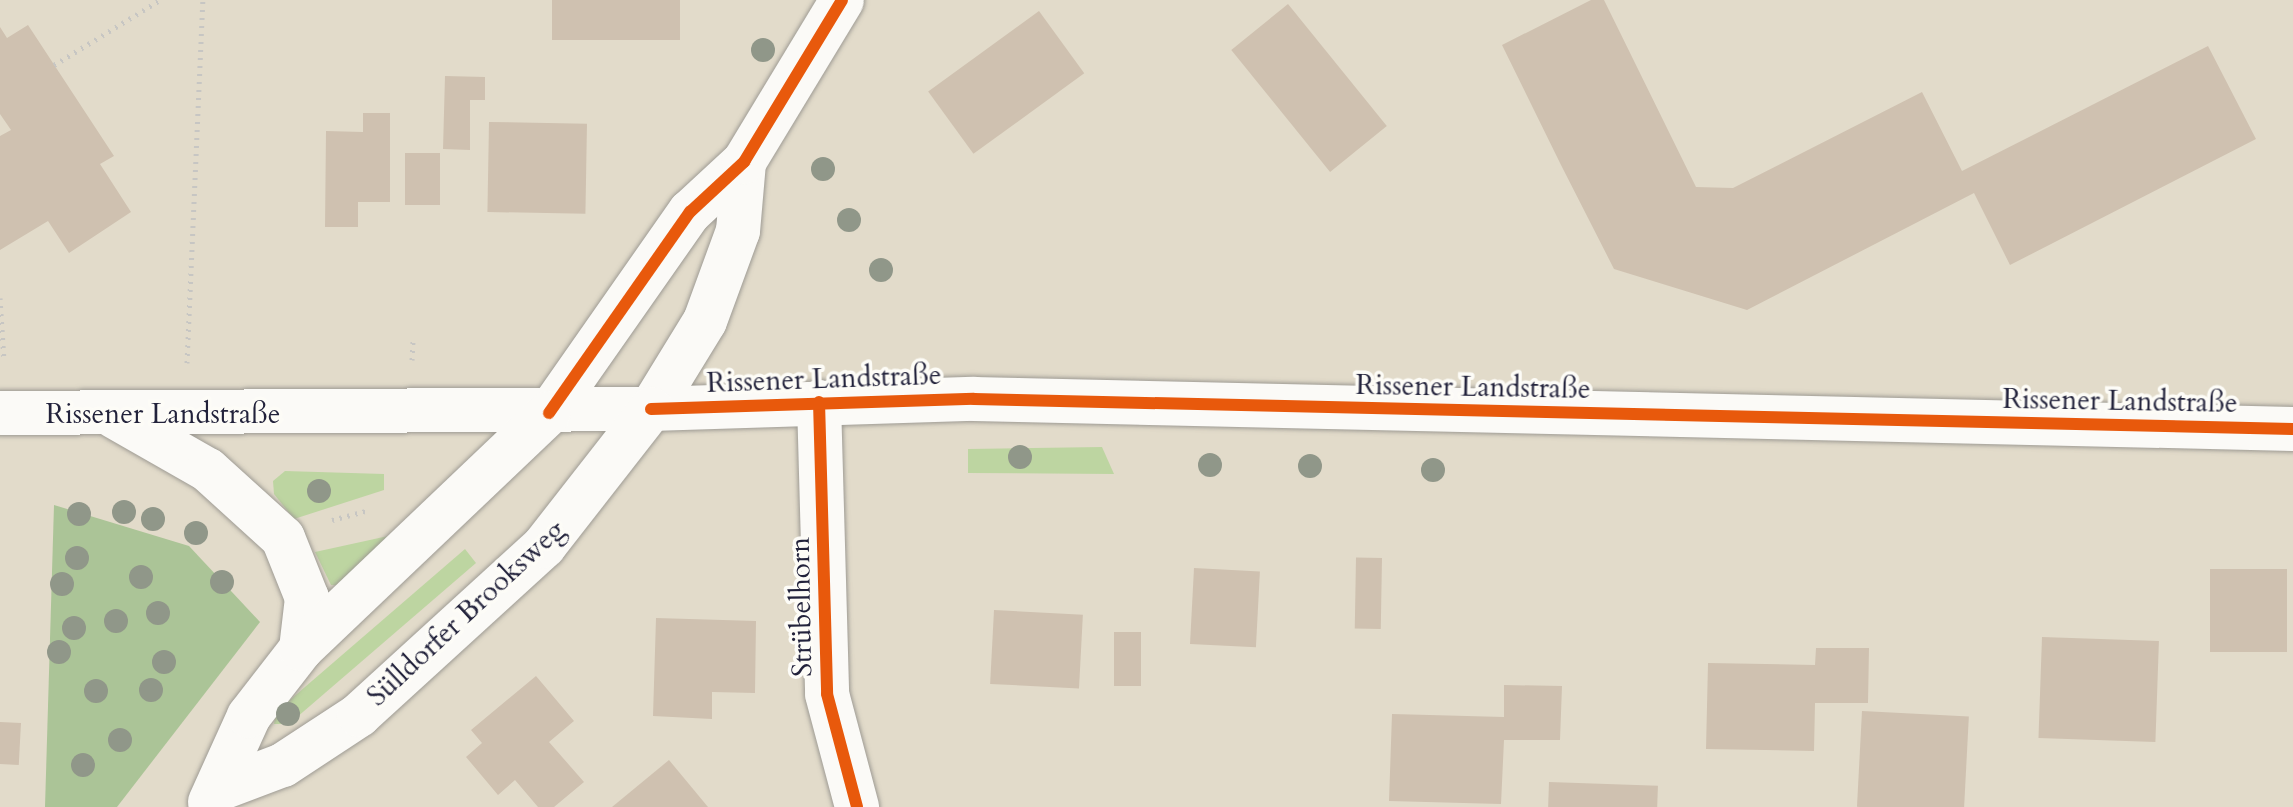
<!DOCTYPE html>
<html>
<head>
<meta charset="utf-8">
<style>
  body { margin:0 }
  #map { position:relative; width:2293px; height:807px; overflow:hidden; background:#e2dbca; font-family:Cardo,serif }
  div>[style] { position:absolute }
  .green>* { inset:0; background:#bdd5a1 }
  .forest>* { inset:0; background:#abc497 }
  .building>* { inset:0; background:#cfc1b0; transform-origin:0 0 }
  .path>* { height:5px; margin-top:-2.5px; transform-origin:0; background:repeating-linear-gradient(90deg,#c7c6c3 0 2px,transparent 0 8px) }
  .roads { filter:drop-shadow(0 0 2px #9e9b94) drop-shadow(0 0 2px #9e9b94) }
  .minor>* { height:44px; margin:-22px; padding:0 22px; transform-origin:22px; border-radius:22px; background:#fbfaf7 }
  .major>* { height:44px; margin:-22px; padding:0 22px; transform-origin:22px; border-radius:22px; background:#fbfaf7 }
  .cycleway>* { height:12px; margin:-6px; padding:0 6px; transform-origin:6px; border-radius:6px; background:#e8590c }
  .trees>* { width:24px; height:24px; margin:-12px; border-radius:50%; background:#909789 }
  span { translate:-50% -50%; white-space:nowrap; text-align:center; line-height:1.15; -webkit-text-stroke:7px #fdfcf7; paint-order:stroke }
  .street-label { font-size:28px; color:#22223b }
</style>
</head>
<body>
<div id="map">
  <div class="green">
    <div style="clip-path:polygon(1102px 447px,1114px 474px,968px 473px,968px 449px)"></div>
    <div style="clip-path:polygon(285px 471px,384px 474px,384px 490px,294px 519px,274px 494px,273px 481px)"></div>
    <div style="clip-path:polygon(411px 531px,342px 585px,331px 585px,315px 552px)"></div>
    <div style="clip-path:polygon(465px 549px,476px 563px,289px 724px,274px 724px,276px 712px)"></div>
  </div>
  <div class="forest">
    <div style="clip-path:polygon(54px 505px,189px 546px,260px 622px,117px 807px,45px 807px)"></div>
  </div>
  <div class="building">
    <div style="left:552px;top:0;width:128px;height:40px"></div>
    <div style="clip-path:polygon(1591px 0,1604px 0,1696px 187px,1733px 188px,1922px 92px,1962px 171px,2208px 46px,2256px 139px,2010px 265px,1974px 193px,1747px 310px,1614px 269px,1561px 165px,1502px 45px)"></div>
    <div style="left:1288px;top:4px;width:157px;height:73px;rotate:51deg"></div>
    <div style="left:1039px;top:11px;width:77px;height:137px;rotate:54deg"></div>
    <div style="clip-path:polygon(28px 25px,114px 156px,100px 164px,131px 212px,69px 253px,48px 221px,0 250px,0 136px,11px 130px,0 114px,0 27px,7px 38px)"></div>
    <div style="clip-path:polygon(445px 76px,485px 77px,485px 100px,470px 100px,470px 150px,443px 149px)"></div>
    <div style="clip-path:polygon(363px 113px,390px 113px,390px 202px,358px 202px,358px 227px,325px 227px,326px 131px,363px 132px)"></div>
    <div style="left:489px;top:122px;width:98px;height:90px;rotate:1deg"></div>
    <div style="left:405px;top:153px;width:35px;height:52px"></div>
    <div style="left:1382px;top:558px;width:71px;height:26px;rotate:91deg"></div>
    <div style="left:1194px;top:568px;width:66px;height:76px;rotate:3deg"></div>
    <div style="left:2210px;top:569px;width:77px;height:83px"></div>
    <div style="left:994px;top:610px;width:89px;height:74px;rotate:3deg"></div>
    <div style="clip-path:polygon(656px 618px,756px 621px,755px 693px,712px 692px,712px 719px,653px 716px)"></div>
    <div style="left:1114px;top:632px;width:27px;height:54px"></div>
    <div style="left:2042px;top:637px;width:117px;height:101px;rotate:2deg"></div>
    <div style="clip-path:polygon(1816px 648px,1869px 648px,1868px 703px,1815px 703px,1814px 751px,1706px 749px,1708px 663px,1815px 665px)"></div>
    <div style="clip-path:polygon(536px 676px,574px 721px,549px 742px,584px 782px,554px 807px,538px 807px,515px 780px,498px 795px,466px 757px,482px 743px,471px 730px)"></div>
    <div style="clip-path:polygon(1504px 685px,1562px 686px,1560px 740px,1504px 740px,1501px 804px,1389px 801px,1392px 714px,1504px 717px)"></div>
    <div style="left:1862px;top:711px;width:107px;height:96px;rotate:3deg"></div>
    <div style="left:0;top:722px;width:21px;height:42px;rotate:3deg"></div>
    <div style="clip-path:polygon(669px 760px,708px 807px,612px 807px)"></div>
    <div style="left:1549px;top:782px;width:109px;height:25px;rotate:2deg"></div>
  </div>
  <div class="path">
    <div style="left:54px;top:65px;width:124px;rotate:-31.5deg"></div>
    <div style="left:0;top:298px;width:62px;rotate:86.3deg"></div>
    <div style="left:412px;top:360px;width:20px;rotate:-87deg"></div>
    <div style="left:187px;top:363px;width:363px;rotate:-87.5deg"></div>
    <div style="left:332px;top:520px;width:38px;rotate:-15deg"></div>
  </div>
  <div class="roads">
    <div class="minor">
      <div style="left:819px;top:402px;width:292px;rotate:88.4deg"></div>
      <div style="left:827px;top:694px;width:117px;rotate:75.1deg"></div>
      <div style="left:651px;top:409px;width:323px;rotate:-1.8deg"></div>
      <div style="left:974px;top:399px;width:1319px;rotate:1.3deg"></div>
      <div style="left:651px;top:409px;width:103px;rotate:-58.5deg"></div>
      <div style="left:705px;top:321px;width:96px;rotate:-69.9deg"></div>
      <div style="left:738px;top:231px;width:69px;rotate:-85deg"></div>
      <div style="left:549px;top:413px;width:246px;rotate:-55deg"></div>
      <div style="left:690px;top:212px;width:74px;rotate:-42.8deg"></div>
      <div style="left:744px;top:162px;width:189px;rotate:-58.8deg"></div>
    </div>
    <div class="major">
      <div style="left:0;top:413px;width:651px;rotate:-0.35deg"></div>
      <div style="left:115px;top:417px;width:107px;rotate:29.7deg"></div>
      <div style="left:208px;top:470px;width:101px;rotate:42.2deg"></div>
      <div style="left:283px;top:538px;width:65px;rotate:68.2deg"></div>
      <div style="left:307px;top:598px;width:51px;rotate:96.7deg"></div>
      <div style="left:222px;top:788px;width:65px;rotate:-20.7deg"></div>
      <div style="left:283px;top:765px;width:91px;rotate:-33.3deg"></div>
      <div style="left:359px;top:715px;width:251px;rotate:-42.4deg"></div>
      <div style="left:544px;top:546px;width:174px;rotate:-52deg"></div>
      <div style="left:210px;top:802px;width:94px;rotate:-65.6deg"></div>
      <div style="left:249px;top:716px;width:85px;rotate:-52.2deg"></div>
      <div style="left:301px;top:649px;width:342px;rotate:-43.6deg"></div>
    </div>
  </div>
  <div class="cycleway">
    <div style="left:819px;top:402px;width:292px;rotate:88.4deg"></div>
    <div style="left:827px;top:694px;width:117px;rotate:75.1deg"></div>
    <div style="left:651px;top:409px;width:323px;rotate:-1.8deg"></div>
    <div style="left:974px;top:399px;width:1319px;rotate:1.3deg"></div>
    <div style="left:549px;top:413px;width:246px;rotate:-55deg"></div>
    <div style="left:690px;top:212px;width:74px;rotate:-42.8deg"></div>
    <div style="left:744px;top:162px;width:189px;rotate:-58.8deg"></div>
  </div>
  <div class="trees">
    <div style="left:763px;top:50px"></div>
    <div style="left:823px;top:169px"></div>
    <div style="left:849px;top:220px"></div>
    <div style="left:881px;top:270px"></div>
    <div style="left:1020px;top:457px"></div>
    <div style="left:1210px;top:465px"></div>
    <div style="left:1310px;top:466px"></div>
    <div style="left:1433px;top:470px"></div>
    <div style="left:319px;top:491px"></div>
    <div style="left:124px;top:512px"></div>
    <div style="left:79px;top:514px"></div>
    <div style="left:153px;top:519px"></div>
    <div style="left:196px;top:533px"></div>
    <div style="left:77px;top:558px"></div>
    <div style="left:141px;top:577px"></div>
    <div style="left:222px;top:582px"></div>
    <div style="left:62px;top:584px"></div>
    <div style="left:158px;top:613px"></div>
    <div style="left:116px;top:621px"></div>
    <div style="left:74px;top:628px"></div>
    <div style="left:59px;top:652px"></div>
    <div style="left:164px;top:662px"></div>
    <div style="left:151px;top:690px"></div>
    <div style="left:96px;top:691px"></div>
    <div style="left:288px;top:714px"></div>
    <div style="left:120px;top:740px"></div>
    <div style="left:83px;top:765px"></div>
  </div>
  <div class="street-label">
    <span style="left:824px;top:379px;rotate:-2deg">Rissener Landstraße</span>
    <span style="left:1473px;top:387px;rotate:1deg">Rissener Landstraße</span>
    <span style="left:2120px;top:401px;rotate:1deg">Rissener Landstraße</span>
    <span style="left:163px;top:414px">Rissener Landstraße</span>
    <span style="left:801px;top:607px;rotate:-91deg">Strübelhorn</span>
    <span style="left:466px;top:613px;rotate:-43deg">Sülldorfer Brooksweg</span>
  </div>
</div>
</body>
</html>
